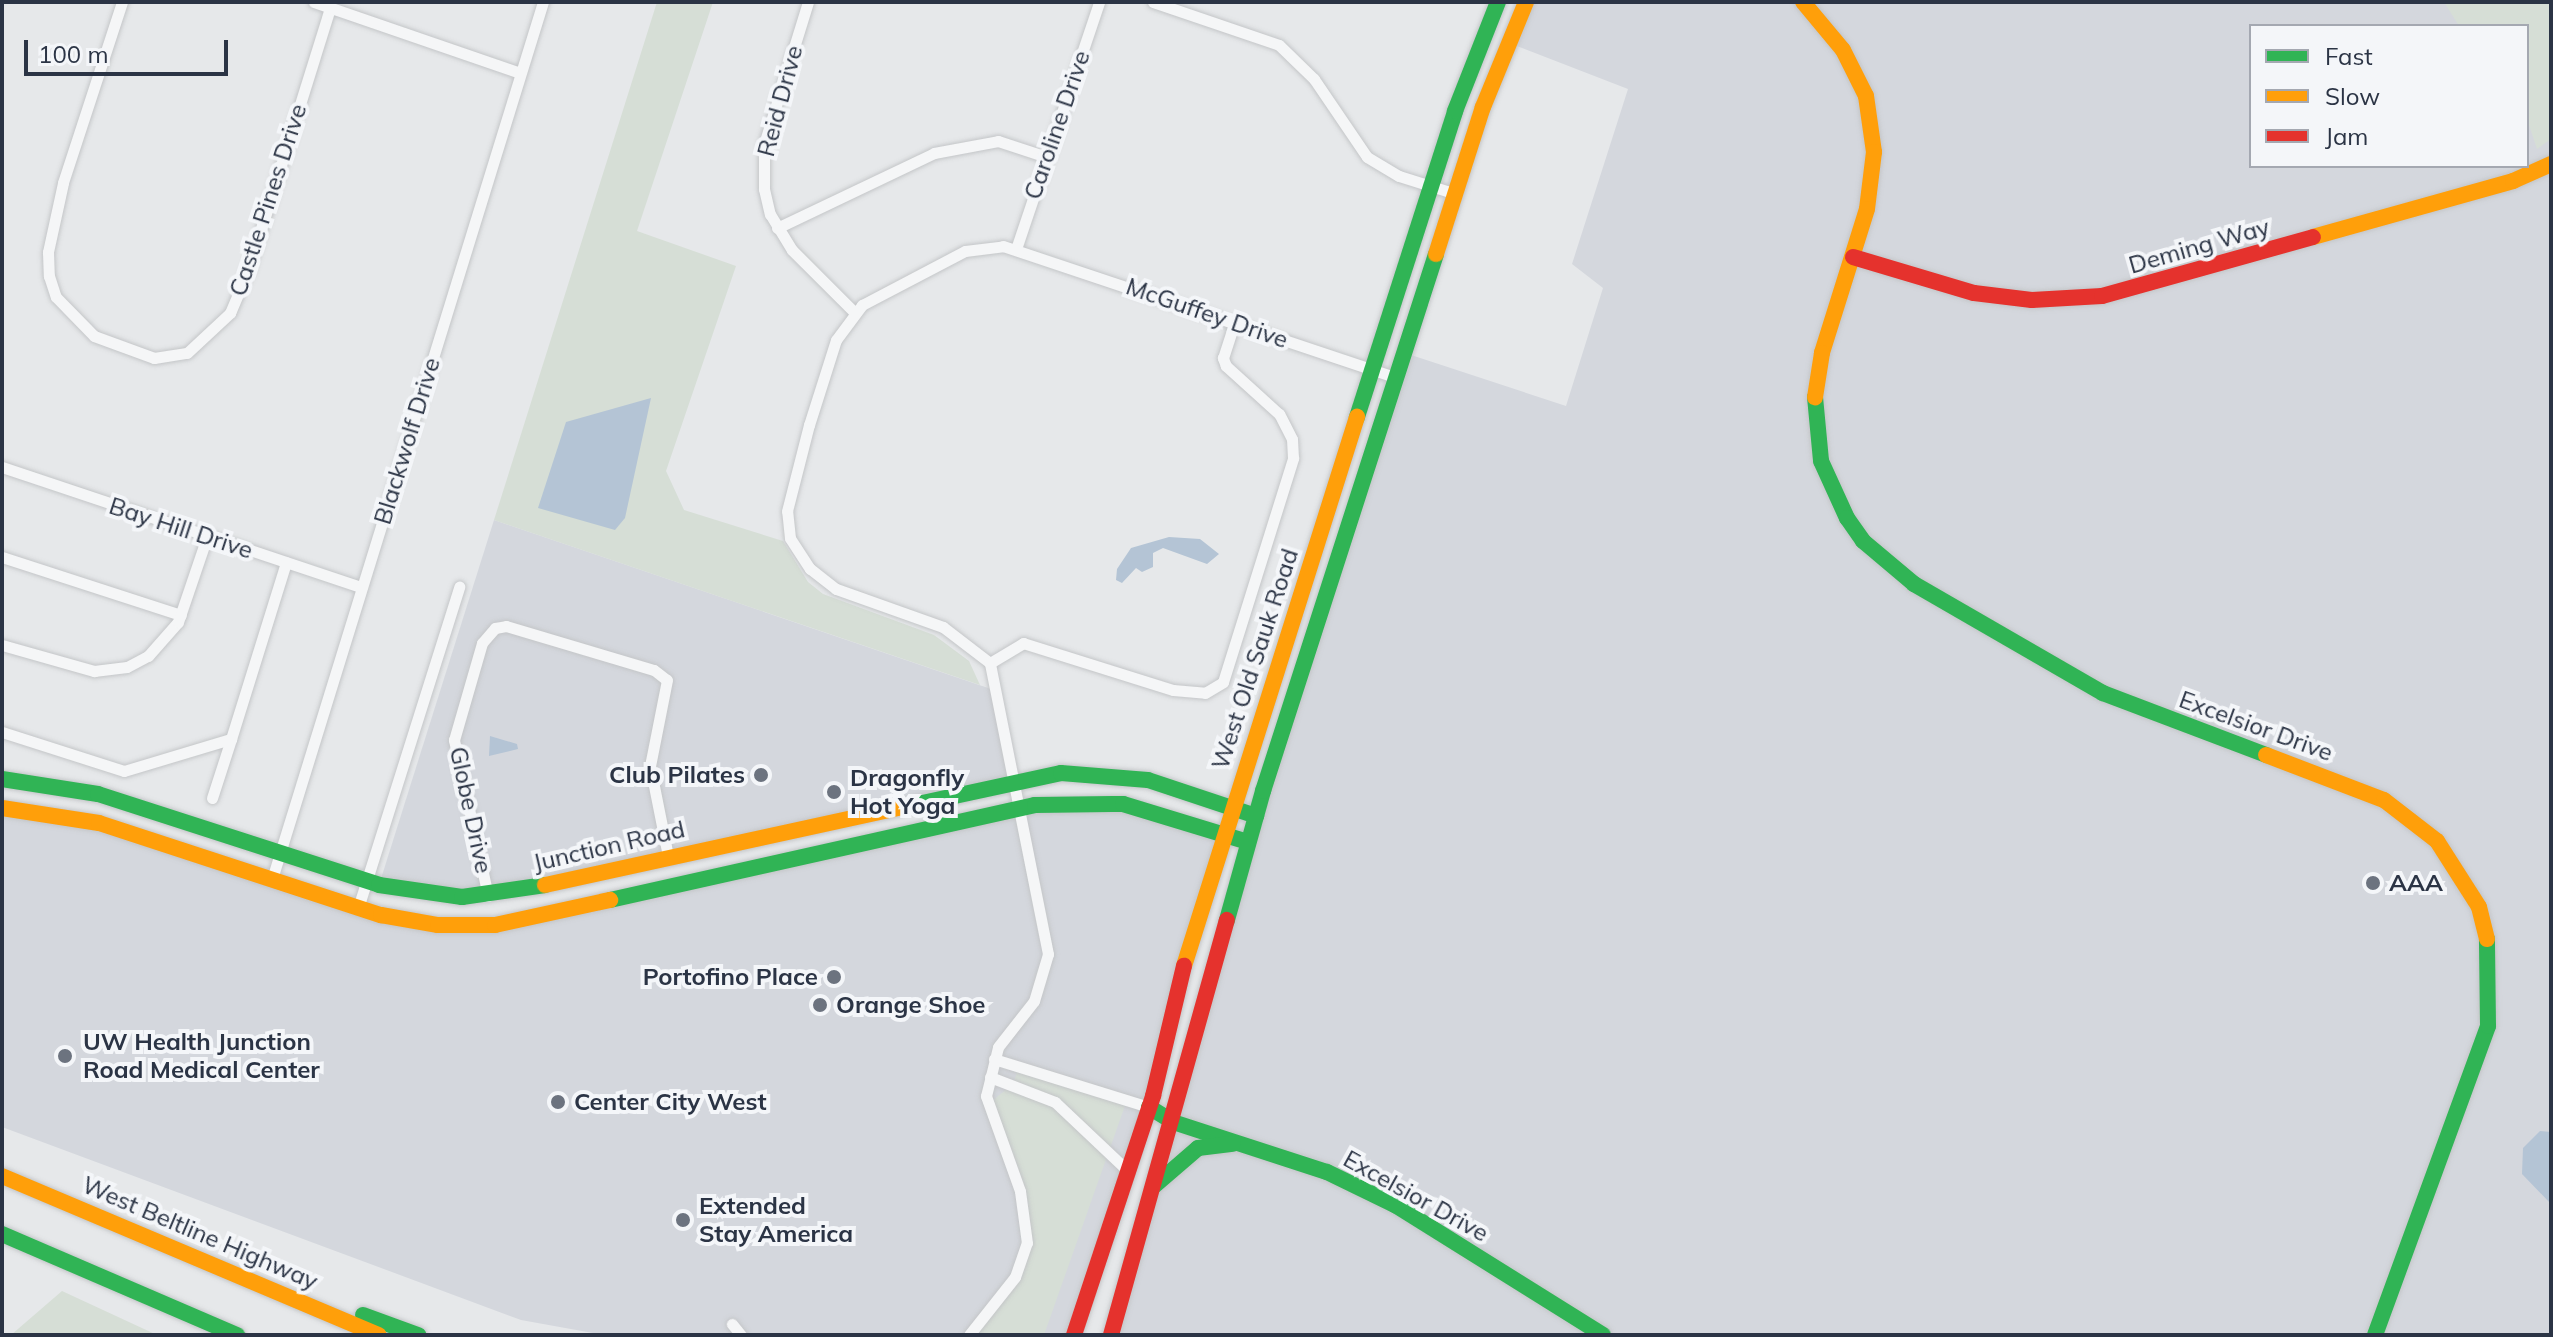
<!DOCTYPE html>
<html>
<head>
<meta charset="utf-8">
<style>
  body { margin:0 }
  #map { position:relative; width:2553px; height:1337px; overflow:hidden; background:#e6e8ea; font-family:Mulish,sans-serif }
  div>[style] { position:absolute }
  .built>* { inset:0; background:#d4d7dd }
  .green>* { inset:0; background:#d6ded6 }
  .water>* { inset:0; background:#b4c4d5 }
  .roads { filter:drop-shadow(0 0 2px #c4c6c8) drop-shadow(0 0 2px #c4c6c8) }
  .street>* { height:11px; margin:-5.5px; padding:0 5.5px; transform-origin:5.5px; border-radius:5.5px; background:#f5f6f7 }
  .fast>* { height:16px; margin:-8px; padding:0 8px; transform-origin:8px; border-radius:8px; background:#30b455 }
  .slow>* { height:16px; margin:-8px; padding:0 8px; transform-origin:8px; border-radius:8px; background:#ff9f0a }
  .jam>* { height:16px; margin:-8px; padding:0 8px; transform-origin:8px; border-radius:8px; background:#e5322d }
  .dots>* { width:22px; height:22px; translate:-50% -50%; box-sizing:border-box; border:4px solid #f4f6f9; border-radius:50% }
  span { translate:-50% -50%; white-space:nowrap; text-align:center; line-height:1.15; -webkit-text-stroke:8px #f4f6f9; paint-order:stroke }
  .street-label { font-size:24px; color:#2b3445 }
  .poi-label { font-size:24px; color:#2b3445; font-weight:700 }
  .right { translate:-100% -50%; text-align:right }
  .left { translate:0 -50%; text-align:left }
  .frame { position:absolute; inset:0; border:4px solid #2b3445; pointer-events:none }
  .legend { position:absolute; left:2249px; top:24px; width:280px; height:144px; box-sizing:border-box; background:#f4f6f9; border:2px solid #a4a8b1; margin:0; padding:10px 14px; list-style:none; font-size:24px; color:#2b3445 }
  .legend li { display:flex; align-items:center; gap:16px; height:40px }
  .legend b { width:40px; border:2px solid #a4a8b1 }
  .scale { position:absolute; left:24px; top:40px; width:204px; height:36px; box-sizing:border-box; border:4px solid #2b3445; border-top:0; padding-left:10px; font-size:24px; line-height:28px; white-space:nowrap; color:#2b3445; -webkit-text-stroke:6px #f4f6f9; paint-order:stroke }
</style>
</head>
<body>
<div id="map">
  <div class="built">
    <div style="clip-path:polygon(evenodd,1526px 2px,2551px 2px,2551px 1335px,1111px 1335px,1203px 1012px,1405px 353px,1566px 406px,1603px 288px,1572px 264px,1628px 89px,1509px 43px,1526px 2px,2251px 26px,2527px 26px,2527px 166px,2251px 166px,2251px 26px)"></div>
    <div style="clip-path:polygon(494px 520px,991px 689px,1012px 781px,488px 896px,379px 885px)"></div>
    <div style="clip-path:polygon(1100px 801px,1223px 835px,1172px 1025px,1074px 1335px,604px 1335px,521px 1320px,2px 1127px,2px 808px,61px 815px,381px 915px,462px 926px,1035px 805px)"></div>
  </div>
  <div class="green">
    <div style="clip-path:polygon(657px 2px,713px 2px,637px 231px,736px 266px,666px 471px,684px 510px,783px 541px,808px 582px,823px 594px,934px 635px,969px 661px,980px 685px,494px 520px)"></div>
    <div style="clip-path:polygon(2444px 2px,2551px 2px,2551px 139px,2537px 149px,2527px 119px,2527px 26px,2459px 26px)"></div>
    <div style="clip-path:polygon(1019px 1067px,1127px 1100px,1044px 1335px,969px 1335px,1015px 1277px,1026px 1219px,987px 1105px,1013px 1084px)"></div>
    <div style="clip-path:polygon(62px 1291px,157px 1335px,11px 1335px)"></div>
  </div>
  <div class="water">
    <div style="clip-path:polygon(651px 398px,625px 518px,615px 530px,538px 508px,566px 422px)"></div>
    <div style="clip-path:polygon(1169px 537px,1200px 539px,1219px 554px,1207px 564px,1163px 548px,1153px 553px,1153px 567px,1142px 572px,1136px 568px,1122px 583px,1116px 580px,1117px 569px,1131px 548px)"></div>
    <div style="clip-path:polygon(490px 736px,517px 744px,518px 749px,489px 756px)"></div>
    <div style="clip-path:polygon(2540px 1131px,2551px 1132px,2551px 1204px,2522px 1174px,2523px 1148px)"></div>
  </div>
  <div class="roads">
    <div class="street">
      <div style="left:122px;top:2px;width:190px;rotate:108.1deg"></div>
      <div style="left:63px;top:183px;width:71px;rotate:102.3deg"></div>
      <div style="left:48px;top:252px;width:24px;rotate:88deg"></div>
      <div style="left:49px;top:276px;width:22px;rotate:72deg"></div>
      <div style="left:56px;top:297px;width:54px;rotate:45.7deg"></div>
      <div style="left:94px;top:336px;width:64px;rotate:20.1deg"></div>
      <div style="left:154px;top:358px;width:33px;rotate:-9deg"></div>
      <div style="left:187px;top:353px;width:59px;rotate:-42.9deg"></div>
      <div style="left:230px;top:313px;width:49px;rotate:-67.1deg"></div>
      <div style="left:249px;top:268px;width:272px;rotate:-72.7deg"></div>
      <div style="left:314px;top:2px;width:218px;rotate:19deg"></div>
      <div style="left:808px;top:2px;width:149px;rotate:107.2deg"></div>
      <div style="left:764px;top:144px;width:45px;rotate:90deg"></div>
      <div style="left:764px;top:189px;width:26px;rotate:77deg"></div>
      <div style="left:770px;top:214px;width:42px;rotate:58.6deg"></div>
      <div style="left:792px;top:250px;width:88px;rotate:45deg"></div>
      <div style="left:1153px;top:2px;width:133px;rotate:18.8deg"></div>
      <div style="left:1279px;top:45px;width:49px;rotate:44.2deg"></div>
      <div style="left:1314px;top:79px;width:94px;rotate:55.8deg"></div>
      <div style="left:1367px;top:157px;width:37px;rotate:31deg"></div>
      <div style="left:1399px;top:176px;width:60px;rotate:17.5deg"></div>
      <div style="left:777px;top:228px;width:174px;rotate:-25.5deg"></div>
      <div style="left:934px;top:153px;width:65px;rotate:-10.6deg"></div>
      <div style="left:998px;top:141px;width:52px;rotate:18.1deg"></div>
      <div style="left:1016px;top:249px;width:261px;rotate:-71.4deg"></div>
      <div style="left:2px;top:467px;width:379px;rotate:18.5deg"></div>
      <div style="left:2px;top:557px;width:188px;rotate:18deg"></div>
      <div style="left:2px;top:645px;width:96px;rotate:15.8deg"></div>
      <div style="left:94px;top:671px;width:33px;rotate:-7deg"></div>
      <div style="left:127px;top:667px;width:24px;rotate:-28deg"></div>
      <div style="left:148px;top:656px;width:45px;rotate:-48.6deg"></div>
      <div style="left:178px;top:622px;width:90px;rotate:-71.2deg"></div>
      <div style="left:990px;top:663px;width:59px;rotate:-142.5deg"></div>
      <div style="left:943px;top:627px;width:114px;rotate:-160.4deg"></div>
      <div style="left:836px;top:589px;width:33px;rotate:-142deg"></div>
      <div style="left:810px;top:569px;width:37px;rotate:-123deg"></div>
      <div style="left:790px;top:538px;width:27px;rotate:-96deg"></div>
      <div style="left:787px;top:511px;width:89px;rotate:-75.7deg"></div>
      <div style="left:809px;top:425px;width:89px;rotate:-72.4deg"></div>
      <div style="left:836px;top:340px;width:44px;rotate:-53.4deg"></div>
      <div style="left:862px;top:305px;width:116px;rotate:-27.7deg"></div>
      <div style="left:965px;top:251px;width:38px;rotate:-7deg"></div>
      <div style="left:1003px;top:246px;width:416px;rotate:18.5deg"></div>
      <div style="left:2px;top:732px;width:128px;rotate:17.7deg"></div>
      <div style="left:124px;top:771px;width:112px;rotate:-16.7deg"></div>
      <div style="left:231px;top:739px;width:185px;rotate:-72.7deg"></div>
      <div style="left:212px;top:798px;width:62px;rotate:-72.1deg"></div>
      <div style="left:272px;top:879px;width:918px;rotate:-72.83deg"></div>
      <div style="left:488px;top:896px;width:160px;rotate:-102.3deg"></div>
      <div style="left:454px;top:740px;width:101px;rotate:-73.9deg"></div>
      <div style="left:482px;top:643px;width:20px;rotate:-49deg"></div>
      <div style="left:495px;top:628px;width:11px;rotate:-10deg"></div>
      <div style="left:506px;top:626px;width:154px;rotate:16.6deg"></div>
      <div style="left:654px;top:670px;width:16px;rotate:38deg"></div>
      <div style="left:667px;top:680px;width:88px;rotate:101.2deg"></div>
      <div style="left:650px;top:766px;width:92px;rotate:78.7deg"></div>
      <div style="left:358px;top:908px;width:337px;rotate:-72.5deg"></div>
      <div style="left:994px;top:1059px;width:162px;rotate:17.2deg"></div>
      <div style="left:990px;top:1077px;width:70px;rotate:21deg"></div>
      <div style="left:1055px;top:1102px;width:99px;rotate:43.4deg"></div>
      <div style="left:732px;top:1324px;width:14px;rotate:51deg"></div>
      <div style="left:969px;top:1335px;width:74px;rotate:-51.6deg"></div>
      <div style="left:1015px;top:1277px;width:36px;rotate:-71deg"></div>
      <div style="left:1027px;top:1243px;width:52px;rotate:-97.7deg"></div>
      <div style="left:1020px;top:1191px;width:101px;rotate:-109.7deg"></div>
      <div style="left:986px;top:1096px;width:50px;rotate:-76.2deg"></div>
      <div style="left:998px;top:1047px;width:58px;rotate:-52deg"></div>
      <div style="left:1034px;top:1001px;width:49px;rotate:-73.4deg"></div>
      <div style="left:1048px;top:954px;width:297px;rotate:-101.3deg"></div>
      <div style="left:990px;top:663px;width:39px;rotate:-31deg"></div>
      <div style="left:1023px;top:643px;width:157px;rotate:17.4deg"></div>
      <div style="left:1173px;top:690px;width:32px;rotate:5deg"></div>
      <div style="left:1205px;top:693px;width:21px;rotate:-31deg"></div>
      <div style="left:1223px;top:682px;width:235px;rotate:-72.6deg"></div>
      <div style="left:1293px;top:458px;width:19px;rotate:-93deg"></div>
      <div style="left:1292px;top:439px;width:28px;rotate:-117deg"></div>
      <div style="left:1279px;top:414px;width:72px;rotate:-137.8deg"></div>
      <div style="left:1226px;top:366px;width:9px;rotate:-111deg"></div>
      <div style="left:1223px;top:358px;width:38px;rotate:-72deg"></div>
    </div>
    <div class="fast">
      <div style="left:1815px;top:397px;width:64px;rotate:84.6deg"></div>
      <div style="left:1821px;top:461px;width:63px;rotate:65.5deg"></div>
      <div style="left:1847px;top:518px;width:28px;rotate:55deg"></div>
      <div style="left:1863px;top:541px;width:67px;rotate:40.1deg"></div>
      <div style="left:1914px;top:584px;width:218px;rotate:30deg"></div>
      <div style="left:2103px;top:693px;width:174px;rotate:20.8deg"></div>
      <div style="left:1357px;top:417px;width:321px;rotate:-72.2deg"></div>
      <div style="left:1455px;top:111px;width:117px;rotate:-68.5deg"></div>
      <div style="left:2px;top:779px;width:97px;rotate:8.9deg"></div>
      <div style="left:98px;top:794px;width:295px;rotate:17.9deg"></div>
      <div style="left:379px;top:885px;width:84px;rotate:8.2deg"></div>
      <div style="left:462px;top:897px;width:84px;rotate:-8.2deg"></div>
      <div style="left:913px;top:805px;width:151px;rotate:-12.2deg"></div>
      <div style="left:1061px;top:773px;width:87px;rotate:4.6deg"></div>
      <div style="left:1148px;top:780px;width:114px;rotate:18.4deg"></div>
      <div style="left:610px;top:900px;width:435px;rotate:-12.6deg"></div>
      <div style="left:1035px;top:805px;width:88px;rotate:-0.7deg"></div>
      <div style="left:1123px;top:804px;width:131px;rotate:16.9deg"></div>
      <div style="left:1227px;top:920px;width:134px;rotate:-74.4deg"></div>
      <div style="left:1263px;top:791px;width:564px;rotate:-72.14deg"></div>
      <div style="left:1149px;top:1107px;width:28px;rotate:32deg"></div>
      <div style="left:1173px;top:1122px;width:162px;rotate:18deg"></div>
      <div style="left:1327px;top:1172px;width:76px;rotate:25.9deg"></div>
      <div style="left:1395px;top:1205px;width:245px;rotate:32deg"></div>
      <div style="left:1154px;top:1186px;width:58px;rotate:-40.8deg"></div>
      <div style="left:1198px;top:1148px;width:35px;rotate:-7deg"></div>
      <div style="left:2px;top:1234px;width:256px;rotate:23.3deg"></div>
      <div style="left:363px;top:1315px;width:59px;rotate:20deg"></div>
      <div style="left:2375px;top:1335px;width:329px;rotate:-69.9deg"></div>
      <div style="left:2488px;top:1026px;width:87px;rotate:-90.7deg"></div>
    </div>
    <div class="slow">
      <div style="left:1803px;top:2px;width:62px;rotate:50.2deg"></div>
      <div style="left:1843px;top:50px;width:51px;rotate:63.4deg"></div>
      <div style="left:1866px;top:96px;width:57px;rotate:81.9deg"></div>
      <div style="left:1874px;top:152px;width:57px;rotate:97deg"></div>
      <div style="left:1867px;top:209px;width:151px;rotate:107.4deg"></div>
      <div style="left:1822px;top:353px;width:45px;rotate:99deg"></div>
      <div style="left:2313px;top:237px;width:208px;rotate:-15.6deg"></div>
      <div style="left:2513px;top:181px;width:42px;rotate:-24.1deg"></div>
      <div style="left:1436px;top:254px;width:154px;rotate:-72.3deg"></div>
      <div style="left:1483px;top:107px;width:113px;rotate:-67.7deg"></div>
      <div style="left:2266px;top:755px;width:126px;rotate:20.9deg"></div>
      <div style="left:2384px;top:800px;width:67px;rotate:37.7deg"></div>
      <div style="left:2437px;top:841px;width:78px;rotate:57.5deg"></div>
      <div style="left:2479px;top:907px;width:33px;rotate:76deg"></div>
      <div style="left:2px;top:808px;width:98px;rotate:8.8deg"></div>
      <div style="left:99px;top:823px;width:297px;rotate:18.1deg"></div>
      <div style="left:381px;top:915px;width:58px;rotate:10deg"></div>
      <div style="left:438px;top:925px;width:57px"></div>
      <div style="left:495px;top:925px;width:118px;rotate:-12.3deg"></div>
      <div style="left:545px;top:885px;width:377px;rotate:-12.3deg"></div>
      <div style="left:1184px;top:966px;width:576px;rotate:-72.51deg"></div>
      <div style="left:2px;top:1176px;width:409px;rotate:22.9deg"></div>
    </div>
    <div class="jam">
      <div style="left:1853px;top:257px;width:126px;rotate:16.6deg"></div>
      <div style="left:1974px;top:293px;width:58px;rotate:6.9deg"></div>
      <div style="left:2032px;top:300px;width:70px;rotate:-3.3deg"></div>
      <div style="left:2102px;top:296px;width:219px;rotate:-15.6deg"></div>
      <div style="left:1074px;top:1335px;width:252px;rotate:-71.7deg"></div>
      <div style="left:1153px;top:1096px;width:134px;rotate:-76.6deg"></div>
      <div style="left:1111px;top:1335px;width:431px;rotate:-74.4deg"></div>
    </div>
  </div>
  <div class="dots">
    <div style="left:761px;top:775px;background:#6c737f"></div>
    <div style="left:834px;top:792px;background:#6c737f"></div>
    <div style="left:2373px;top:883px;background:#6c737f"></div>
    <div style="left:834px;top:977px;background:#6c737f"></div>
    <div style="left:820px;top:1005px;background:#6c737f"></div>
    <div style="left:65px;top:1056px;background:#6c737f"></div>
    <div style="left:558px;top:1102px;background:#6c737f"></div>
    <div style="left:683px;top:1220px;background:#6c737f"></div>
  </div>
  <div class="street-label">
    <span style="left:780px;top:101px;rotate:-75deg">Reid Drive</span>
    <span style="left:1057px;top:125px;rotate:-71deg">Caroline Drive</span>
    <span style="left:268px;top:200px;rotate:-72deg">Castle Pines Drive</span>
    <span style="left:2199px;top:246px;rotate:-16deg">Deming Way</span>
    <span style="left:1207px;top:313px;rotate:19deg">McGuffey Drive</span>
    <span style="left:407px;top:441px;rotate:-73deg">Blackwolf Drive</span>
    <span style="left:181px;top:528px;rotate:18deg">Bay Hill Drive</span>
    <span style="left:1255px;top:659px;rotate:-72deg">West Old Sauk Road</span>
    <span style="left:2256px;top:726px;rotate:20deg">Excelsior Drive</span>
    <span style="left:471px;top:810px;rotate:78deg">Globe Drive</span>
    <span style="left:609px;top:846px;rotate:-13deg">Junction Road</span>
    <span style="left:1416px;top:1196px;rotate:29deg">Excelsior Drive</span>
    <span style="left:200px;top:1233px;rotate:23deg">West Beltline Highway</span>
  </div>
  <div class="poi-label">
    <span class="right" style="left:745px;top:775px">Club Pilates</span>
    <span class="left" style="left:850px;top:792px">Dragonfly<br>Hot Yoga</span>
    <span class="left" style="left:2389px;top:883px">AAA</span>
    <span class="right" style="left:818px;top:977px">Portofino Place</span>
    <span class="left" style="left:836px;top:1005px">Orange Shoe</span>
    <span class="left" style="left:83px;top:1056px">UW Health Junction<br>Road Medical Center</span>
    <span class="left" style="left:574px;top:1102px">Center City West</span>
    <span class="left" style="left:699px;top:1220px">Extended<br>Stay America</span>
  </div>
  <div class="frame"></div>
  <ul class="legend">
  <li><b style="height:10px;background:#30b455"></b>Fast</li>
  <li><b style="height:10px;background:#ff9f0a"></b>Slow</li>
  <li><b style="height:10px;background:#e5322d"></b>Jam</li>
  </ul>
  <div class="scale">100 m</div>
</div>
</body>
</html>
